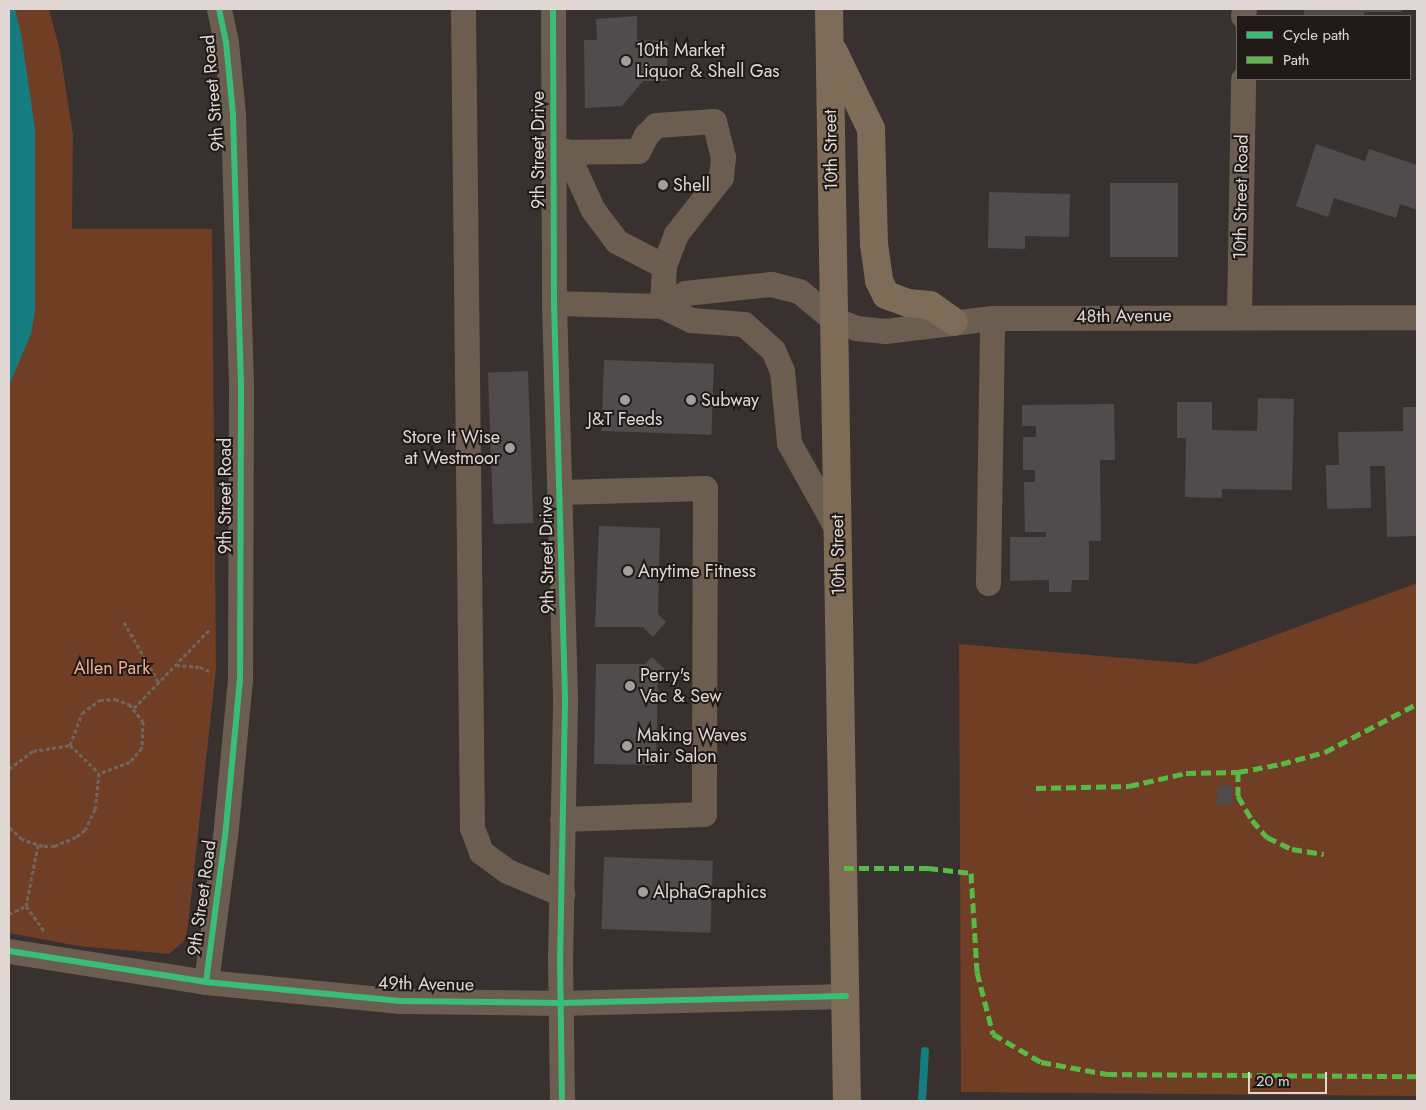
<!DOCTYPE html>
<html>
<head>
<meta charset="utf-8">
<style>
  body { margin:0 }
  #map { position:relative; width:1426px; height:1110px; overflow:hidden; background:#38312f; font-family:Jost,sans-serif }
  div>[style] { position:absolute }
  .green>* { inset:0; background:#703d25 }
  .water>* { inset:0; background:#157d80 }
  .stream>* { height:8px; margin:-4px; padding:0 4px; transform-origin:4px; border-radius:4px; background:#157d80 }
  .building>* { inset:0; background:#504b4d; transform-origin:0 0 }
  .path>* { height:3px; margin-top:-1.5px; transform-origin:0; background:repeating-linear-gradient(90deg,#6f675e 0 4px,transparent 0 6.5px) }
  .minor>* { height:25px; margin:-12.5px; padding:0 12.5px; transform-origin:12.5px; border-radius:12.5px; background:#6b5e51 }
  .major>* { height:28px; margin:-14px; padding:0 14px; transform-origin:14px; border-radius:14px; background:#7e6c58 }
  .quiet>* { height:5px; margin-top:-2.5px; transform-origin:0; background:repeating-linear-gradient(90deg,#58b947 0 10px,transparent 0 15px) }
  .cycleway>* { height:6px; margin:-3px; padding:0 3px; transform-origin:3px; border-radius:3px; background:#3abd76 }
  .dots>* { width:14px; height:14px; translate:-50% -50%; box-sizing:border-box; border:2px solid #1f1a17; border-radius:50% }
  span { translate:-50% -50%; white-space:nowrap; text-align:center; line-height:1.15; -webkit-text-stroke:4px #1f1a17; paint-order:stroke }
  .poi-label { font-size:18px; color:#e0d7d4 }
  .left { translate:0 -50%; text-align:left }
  .right { translate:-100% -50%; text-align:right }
  .street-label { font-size:18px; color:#e0d7d4 }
  .park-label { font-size:18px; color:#f1af92 }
  .frame { position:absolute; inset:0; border:10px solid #e0d7d4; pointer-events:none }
  .legend { position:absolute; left:1236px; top:15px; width:175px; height:65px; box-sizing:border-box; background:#1f1a17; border:1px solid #6c6663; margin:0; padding:6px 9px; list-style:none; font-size:15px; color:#e0d7d4 }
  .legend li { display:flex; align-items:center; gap:10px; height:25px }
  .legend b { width:25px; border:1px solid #6c6663 }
  .scale { position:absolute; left:1248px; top:1072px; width:79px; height:22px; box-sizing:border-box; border:2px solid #e0d7d4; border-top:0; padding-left:6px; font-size:15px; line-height:18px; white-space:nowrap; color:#e0d7d4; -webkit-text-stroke:4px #1f1a17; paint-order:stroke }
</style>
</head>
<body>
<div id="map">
  <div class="green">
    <div style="clip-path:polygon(9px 9px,49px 9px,60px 51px,73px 135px,72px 229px,212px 229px,216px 669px,188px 925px,185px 940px,169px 954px,78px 946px,9px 933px)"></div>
    <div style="clip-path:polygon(1417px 583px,1417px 1096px,961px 1092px,959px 644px,1196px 664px)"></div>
  </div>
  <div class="water">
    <div style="clip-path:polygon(9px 9px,15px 9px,21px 33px,35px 129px,35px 311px,31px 334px,9px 385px)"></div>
  </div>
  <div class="stream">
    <div style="left:922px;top:1101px;width:50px;rotate:-86.6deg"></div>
  </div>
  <div class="building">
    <div style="clip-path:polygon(1402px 9px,1402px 12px,1364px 12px,1364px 16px,1304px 16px,1304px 10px)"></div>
    <div style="clip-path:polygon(637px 16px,637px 40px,668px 41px,667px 81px,643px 81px,622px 106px,585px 108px,584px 40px,597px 40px,596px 19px)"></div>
    <div style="clip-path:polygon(1316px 144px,1365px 161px,1369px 149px,1417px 165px,1417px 210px,1400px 204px,1396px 218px,1334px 198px,1328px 217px,1296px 206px)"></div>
    <div style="left:1110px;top:183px;width:68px;height:74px"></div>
    <div style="clip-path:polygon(989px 192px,1070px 194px,1069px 237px,1025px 236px,1025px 249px,988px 248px)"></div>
    <div style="left:604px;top:360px;width:110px;height:71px;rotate:2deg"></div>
    <div style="left:528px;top:371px;width:152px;height:40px;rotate:88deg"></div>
    <div style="clip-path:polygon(1258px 398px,1294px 399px,1292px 490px,1222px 489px,1222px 498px,1185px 497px,1186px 438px,1177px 438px,1177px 402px,1212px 402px,1212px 430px,1257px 431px)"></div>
    <div style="clip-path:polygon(1114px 404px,1115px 460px,1100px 460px,1101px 541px,1089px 541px,1089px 580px,1072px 580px,1071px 592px,1049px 592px,1049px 580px,1010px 581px,1010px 537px,1046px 537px,1046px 532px,1025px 532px,1024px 482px,1035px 482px,1035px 470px,1023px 470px,1023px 437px,1036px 437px,1036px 426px,1022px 426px,1022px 405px)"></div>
    <div style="clip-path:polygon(1403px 407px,1417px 407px,1417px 536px,1387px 537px,1385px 466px,1370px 466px,1371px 508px,1327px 509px,1326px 465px,1339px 465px,1338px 432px,1403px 431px)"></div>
    <div style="clip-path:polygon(599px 526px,660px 528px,658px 614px,666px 622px,653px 637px,643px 627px,595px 627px)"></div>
    <div style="clip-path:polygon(652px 657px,665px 669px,658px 676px,656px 765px,594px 764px,596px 664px,645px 664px)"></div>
    <div style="left:1232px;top:785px;width:19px;height:15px;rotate:87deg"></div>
    <div style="left:604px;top:857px;width:109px;height:72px;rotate:2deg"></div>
  </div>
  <div class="path">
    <div style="left:124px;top:622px;width:70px;rotate:60.2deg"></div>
    <div style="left:176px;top:665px;width:24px;rotate:5deg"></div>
    <div style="left:200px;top:667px;width:10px;rotate:24deg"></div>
    <div style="left:134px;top:708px;width:110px;rotate:-46.1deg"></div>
    <div style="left:70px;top:745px;width:40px;rotate:44deg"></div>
    <div style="left:9px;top:769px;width:30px;rotate:-37deg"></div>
    <div style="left:33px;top:751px;width:37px;rotate:-9deg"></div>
    <div style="left:70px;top:745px;width:34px;rotate:-69deg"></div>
    <div style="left:82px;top:713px;width:22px;rotate:-36deg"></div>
    <div style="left:100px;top:700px;width:15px;rotate:-4deg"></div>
    <div style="left:115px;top:699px;width:15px;rotate:20deg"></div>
    <div style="left:129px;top:704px;width:22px;rotate:51deg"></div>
    <div style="left:143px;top:721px;width:27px;rotate:92deg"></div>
    <div style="left:142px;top:748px;width:18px;rotate:131deg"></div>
    <div style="left:130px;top:762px;width:33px;rotate:160deg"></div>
    <div style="left:99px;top:773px;width:36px;rotate:96deg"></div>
    <div style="left:95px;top:809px;width:23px;rotate:115deg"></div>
    <div style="left:85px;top:830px;width:11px;rotate:142deg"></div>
    <div style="left:76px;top:837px;width:23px;rotate:157deg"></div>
    <div style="left:55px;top:846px;width:12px;rotate:180deg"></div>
    <div style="left:43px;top:846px;width:22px;rotate:-162deg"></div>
    <div style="left:22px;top:839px;width:18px;rotate:-137deg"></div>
    <div style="left:38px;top:845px;width:62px;rotate:101.1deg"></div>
    <div style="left:26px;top:906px;width:31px;rotate:54deg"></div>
    <div style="left:9px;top:914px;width:19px;rotate:-25deg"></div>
  </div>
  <div class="minor">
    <div style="left:463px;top:9px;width:819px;rotate:89.37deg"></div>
    <div style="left:472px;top:828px;width:26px;rotate:69deg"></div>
    <div style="left:481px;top:852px;width:32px;rotate:36deg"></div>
    <div style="left:507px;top:871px;width:60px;rotate:22.7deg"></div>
    <div style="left:553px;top:9px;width:294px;rotate:89.8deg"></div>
    <div style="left:554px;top:303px;width:400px;rotate:88.4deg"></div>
    <div style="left:565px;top:703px;width:254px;rotate:91.1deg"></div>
    <div style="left:560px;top:957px;width:144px;rotate:89.2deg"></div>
    <div style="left:1243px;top:16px;width:7px;rotate:-82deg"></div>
    <div style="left:566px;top:151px;width:65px;rotate:65.4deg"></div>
    <div style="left:593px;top:210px;width:39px;rotate:53deg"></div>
    <div style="left:616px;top:241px;width:54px;rotate:27.5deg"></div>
    <div style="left:552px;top:152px;width:86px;rotate:-0.7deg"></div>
    <div style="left:638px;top:151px;width:18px;rotate:-63deg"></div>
    <div style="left:646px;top:135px;width:14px;rotate:-45deg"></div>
    <div style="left:656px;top:125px;width:58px;rotate:-3.9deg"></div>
    <div style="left:714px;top:121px;width:37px;rotate:76deg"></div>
    <div style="left:723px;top:157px;width:20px;rotate:96deg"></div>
    <div style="left:721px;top:177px;width:73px;rotate:128.3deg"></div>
    <div style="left:676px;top:234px;width:34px;rotate:111deg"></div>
    <div style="left:664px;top:266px;width:40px;rotate:92.9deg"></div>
    <div style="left:554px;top:303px;width:108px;rotate:1.6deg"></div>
    <div style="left:662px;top:306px;width:32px;rotate:26deg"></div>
    <div style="left:691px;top:320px;width:53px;rotate:4.3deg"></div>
    <div style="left:744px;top:324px;width:39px;rotate:42deg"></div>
    <div style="left:773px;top:350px;width:23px;rotate:67deg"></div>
    <div style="left:782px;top:371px;width:72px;rotate:84.4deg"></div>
    <div style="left:789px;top:443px;width:98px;rotate:60.8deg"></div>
    <div style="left:662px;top:306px;width:26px;rotate:-29deg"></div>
    <div style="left:685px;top:293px;width:86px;rotate:-6deg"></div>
    <div style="left:771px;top:284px;width:29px;rotate:14deg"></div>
    <div style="left:799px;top:291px;width:44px;rotate:39.5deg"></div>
    <div style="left:833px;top:319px;width:25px;rotate:21deg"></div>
    <div style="left:856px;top:328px;width:29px;rotate:6deg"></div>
    <div style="left:885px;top:331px;width:108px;rotate:-6.9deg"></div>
    <div style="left:992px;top:318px;width:425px;rotate:-0.1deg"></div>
    <div style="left:1239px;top:315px;width:236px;rotate:-89deg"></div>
    <div style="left:561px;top:492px;width:144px;rotate:-1.6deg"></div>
    <div style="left:705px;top:488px;width:326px;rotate:90.2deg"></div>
    <div style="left:704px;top:814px;width:142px;rotate:178deg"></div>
    <div style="left:988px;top:583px;width:265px;rotate:-89.1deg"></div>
    <div style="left:9px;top:951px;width:199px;rotate:8.9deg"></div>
    <div style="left:206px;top:982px;width:195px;rotate:5.6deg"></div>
    <div style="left:400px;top:1001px;width:160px;rotate:0.7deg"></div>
    <div style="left:560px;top:1003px;width:286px;rotate:-1.4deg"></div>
    <div style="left:206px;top:982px;width:156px;rotate:-82.6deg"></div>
    <div style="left:226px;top:827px;width:148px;rotate:-84.6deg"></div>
    <div style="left:240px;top:680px;width:295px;rotate:-89.8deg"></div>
    <div style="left:241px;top:385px;width:271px;rotate:-91.7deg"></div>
    <div style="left:233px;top:114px;width:72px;rotate:-95.6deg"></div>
    <div style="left:226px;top:42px;width:34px;rotate:-102deg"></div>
  </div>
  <div class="major">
    <div style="left:829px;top:9px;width:1092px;rotate:89.06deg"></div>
    <div style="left:834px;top:52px;width:85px;rotate:64.3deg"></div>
    <div style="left:871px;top:129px;width:115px;rotate:88.5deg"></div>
    <div style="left:874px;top:244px;width:37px;rotate:82deg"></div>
    <div style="left:879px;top:281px;width:16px;rotate:63deg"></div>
    <div style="left:886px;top:295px;width:23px;rotate:20deg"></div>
    <div style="left:908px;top:303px;width:22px;rotate:5deg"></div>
    <div style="left:930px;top:305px;width:29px;rotate:35deg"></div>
  </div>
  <div class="quiet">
    <div style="left:1238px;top:772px;width:24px;rotate:90deg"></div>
    <div style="left:1238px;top:796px;width:28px;rotate:60deg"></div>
    <div style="left:1252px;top:820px;width:23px;rotate:49deg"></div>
    <div style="left:1267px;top:837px;width:28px;rotate:26deg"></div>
    <div style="left:1292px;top:849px;width:32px;rotate:9deg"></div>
    <div style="left:1036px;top:788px;width:93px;rotate:-1.2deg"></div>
    <div style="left:1129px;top:786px;width:58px;rotate:-12.8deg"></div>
    <div style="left:1186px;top:773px;width:52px;rotate:-1.1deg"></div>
    <div style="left:1238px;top:772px;width:44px;rotate:-10.5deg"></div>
    <div style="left:1281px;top:764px;width:46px;rotate:-15.3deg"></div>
    <div style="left:1325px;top:752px;width:104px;rotate:-27.6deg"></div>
    <div style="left:844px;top:868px;width:84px"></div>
    <div style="left:928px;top:868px;width:43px;rotate:6.6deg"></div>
    <div style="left:971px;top:873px;width:99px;rotate:86.5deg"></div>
    <div style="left:977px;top:972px;width:64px;rotate:75.5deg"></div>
    <div style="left:993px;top:1034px;width:56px;rotate:30.3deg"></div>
    <div style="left:1041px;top:1062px;width:67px;rotate:10.3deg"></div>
    <div style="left:1107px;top:1074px;width:310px;rotate:0.4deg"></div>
  </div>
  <div class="cycleway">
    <div style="left:553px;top:9px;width:294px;rotate:89.8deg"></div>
    <div style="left:554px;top:303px;width:400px;rotate:88.4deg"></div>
    <div style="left:565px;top:703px;width:254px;rotate:91.1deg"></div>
    <div style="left:560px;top:957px;width:144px;rotate:89.2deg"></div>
    <div style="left:9px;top:951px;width:199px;rotate:8.9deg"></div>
    <div style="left:206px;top:982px;width:195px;rotate:5.6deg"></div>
    <div style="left:400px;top:1001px;width:160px;rotate:0.7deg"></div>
    <div style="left:560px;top:1003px;width:286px;rotate:-1.4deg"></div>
    <div style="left:206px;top:982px;width:156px;rotate:-82.6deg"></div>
    <div style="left:226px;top:827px;width:148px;rotate:-84.6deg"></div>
    <div style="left:240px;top:680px;width:295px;rotate:-89.8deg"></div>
    <div style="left:241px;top:385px;width:271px;rotate:-91.7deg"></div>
    <div style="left:233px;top:114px;width:72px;rotate:-95.6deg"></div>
    <div style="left:226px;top:42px;width:34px;rotate:-102deg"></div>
  </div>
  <div class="dots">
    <div style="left:626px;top:61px;background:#a59d9a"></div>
    <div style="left:663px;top:185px;background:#a59d9a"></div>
    <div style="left:625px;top:400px;background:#a59d9a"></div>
    <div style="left:691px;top:400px;background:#a59d9a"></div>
    <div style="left:510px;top:448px;background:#a59d9a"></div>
    <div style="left:628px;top:571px;background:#a59d9a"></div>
    <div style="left:630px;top:686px;background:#a59d9a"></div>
    <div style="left:627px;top:746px;background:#a59d9a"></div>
    <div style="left:643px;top:892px;background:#a59d9a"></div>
  </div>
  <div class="poi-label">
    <span class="left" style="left:636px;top:61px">10th Market<br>Liquor &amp; Shell Gas</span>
    <span class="left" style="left:673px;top:185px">Shell</span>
    <span class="left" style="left:701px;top:400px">Subway</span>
    <span style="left:625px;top:419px">J&amp;T Feeds</span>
    <span class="right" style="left:500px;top:448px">Store It Wise<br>at Westmoor</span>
    <span class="left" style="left:638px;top:571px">Anytime Fitness</span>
    <span class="left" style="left:640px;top:686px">Perry's<br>Vac &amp; Sew</span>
    <span class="left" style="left:637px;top:746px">Making Waves<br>Hair Salon</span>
    <span class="left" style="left:653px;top:892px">AlphaGraphics</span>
  </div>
  <div class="street-label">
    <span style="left:213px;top:93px;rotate:-95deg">9th Street Road</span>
    <span style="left:538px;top:150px;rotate:-90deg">9th Street Drive</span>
    <span style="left:831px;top:150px;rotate:-91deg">10th Street</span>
    <span style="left:1241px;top:197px;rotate:-89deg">10th Street Road</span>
    <span style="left:1124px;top:316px;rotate:-1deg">48th Avenue</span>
    <span style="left:225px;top:496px;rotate:-90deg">9th Street Road</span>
    <span style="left:547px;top:555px;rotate:-91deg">9th Street Drive</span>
    <span style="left:838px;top:555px;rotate:-91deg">10th Street</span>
    <span style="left:202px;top:898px;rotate:-82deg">9th Street Road</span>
    <span style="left:426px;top:984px;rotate:1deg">49th Avenue</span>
  </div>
  <div class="park-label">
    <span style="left:112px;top:668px">Allen Park</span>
  </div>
  <div class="frame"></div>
  <ul class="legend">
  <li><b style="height:6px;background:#3abd76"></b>Cycle path</li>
  <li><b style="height:6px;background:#58b947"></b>Path</li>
  </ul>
  <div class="scale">20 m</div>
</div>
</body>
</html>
